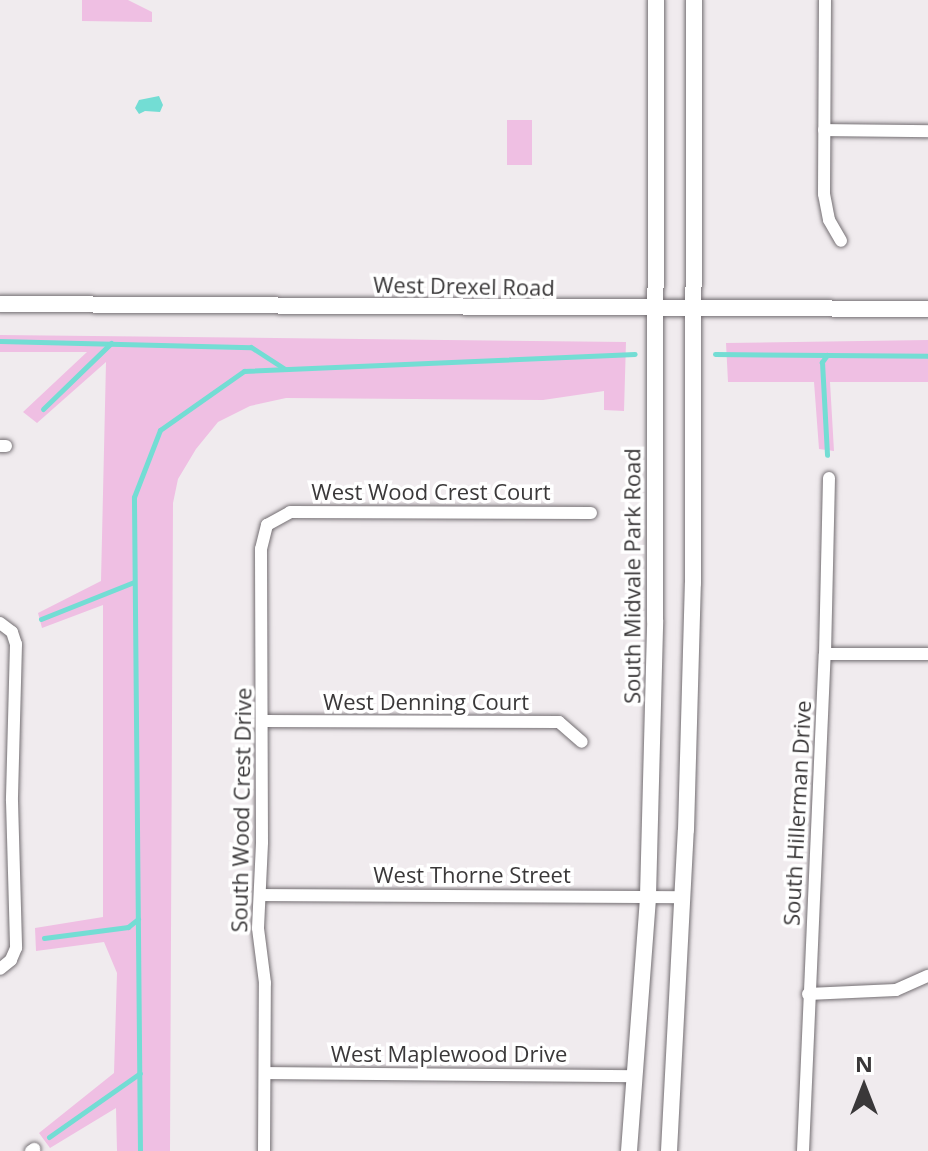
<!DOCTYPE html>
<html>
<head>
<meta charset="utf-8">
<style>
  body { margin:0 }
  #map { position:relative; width:928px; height:1151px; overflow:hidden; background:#f0ebee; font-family:"Open Sans",sans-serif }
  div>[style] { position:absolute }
  .green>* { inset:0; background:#efbfe3; transform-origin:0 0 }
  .water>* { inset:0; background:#73ddd4 }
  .stream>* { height:5px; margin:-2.5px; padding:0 2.5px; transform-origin:2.5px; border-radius:2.5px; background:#73ddd4 }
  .roads { filter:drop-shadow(0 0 2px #736e72) drop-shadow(0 0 2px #736e72) }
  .street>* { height:12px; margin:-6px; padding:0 6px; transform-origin:6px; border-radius:6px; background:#fff }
  .secondary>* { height:16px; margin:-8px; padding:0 8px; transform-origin:8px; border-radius:8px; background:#fff }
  span { translate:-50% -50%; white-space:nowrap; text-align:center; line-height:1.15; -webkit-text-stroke:7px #fff; paint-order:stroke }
  .street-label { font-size:22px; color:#3a3839 }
  .north { position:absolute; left:824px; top:1047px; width:80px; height:80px; -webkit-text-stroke:6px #fff; paint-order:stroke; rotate:0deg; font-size:22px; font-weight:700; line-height:32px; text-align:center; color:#3a3839 }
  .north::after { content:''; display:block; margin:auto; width:28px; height:36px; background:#3a3839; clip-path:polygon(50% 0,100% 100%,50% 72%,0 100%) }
</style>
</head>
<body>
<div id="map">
  <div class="green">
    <div style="clip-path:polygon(82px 0,128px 0,152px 12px,152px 22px,82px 21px)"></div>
    <div style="left:507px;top:120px;width:25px;height:45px"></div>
    <div style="clip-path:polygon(0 335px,626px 342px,624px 411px,604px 410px,604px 391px,543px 400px,286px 398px,250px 406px,218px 422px,196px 449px,178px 479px,173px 503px,170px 1151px,117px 1151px,116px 1108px,50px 1148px,39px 1133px,114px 1073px,117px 973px,104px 942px,36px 951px,35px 928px,103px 917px,103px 605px,42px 628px,38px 613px,101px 581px,106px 362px,37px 423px,23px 412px,87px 352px,0 352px)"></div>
    <div style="clip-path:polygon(928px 340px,928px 382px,830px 382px,834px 451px,819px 449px,814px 382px,728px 382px,726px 343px)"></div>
  </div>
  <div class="water">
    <div style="clip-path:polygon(159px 96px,163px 105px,160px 112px,145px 111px,139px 114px,135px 108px,139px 100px)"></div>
  </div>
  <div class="stream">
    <div style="left:0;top:341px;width:251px;rotate:1.4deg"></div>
    <div style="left:251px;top:347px;width:40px;rotate:32.9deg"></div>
    <div style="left:715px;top:354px;width:213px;rotate:0.5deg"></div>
    <div style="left:827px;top:355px;width:9px;rotate:126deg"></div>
    <div style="left:822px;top:362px;width:93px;rotate:86.9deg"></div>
    <div style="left:43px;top:409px;width:95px;rotate:-44.1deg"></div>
    <div style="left:41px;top:619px;width:100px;rotate:-21.7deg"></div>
    <div style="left:44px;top:938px;width:85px;rotate:-7.5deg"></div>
    <div style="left:128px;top:927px;width:13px;rotate:-39deg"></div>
    <div style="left:49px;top:1137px;width:111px;rotate:-35.1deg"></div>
    <div style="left:140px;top:1151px;width:654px;rotate:-90.53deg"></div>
    <div style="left:134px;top:497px;width:72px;rotate:-68.8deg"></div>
    <div style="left:160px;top:430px;width:103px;rotate:-35.1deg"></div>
    <div style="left:244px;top:371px;width:391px;rotate:-2.5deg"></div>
  </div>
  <div class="roads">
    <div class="street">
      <div style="left:825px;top:0;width:194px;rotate:90.3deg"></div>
      <div style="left:824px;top:194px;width:26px;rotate:79deg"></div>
      <div style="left:829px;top:220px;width:24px;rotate:60deg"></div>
      <div style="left:824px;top:130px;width:104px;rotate:0.6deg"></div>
      <div style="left:0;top:446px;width:6px"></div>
      <div style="left:0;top:623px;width:15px;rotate:37deg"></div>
      <div style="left:12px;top:632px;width:13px;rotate:72deg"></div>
      <div style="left:16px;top:644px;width:157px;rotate:91.5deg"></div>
      <div style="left:12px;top:801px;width:147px;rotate:88.4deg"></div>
      <div style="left:16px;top:948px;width:13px;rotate:113deg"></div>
      <div style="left:11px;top:960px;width:14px;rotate:141deg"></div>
      <div style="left:825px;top:654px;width:103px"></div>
      <div style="left:262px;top:721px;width:297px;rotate:0.2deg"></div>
      <div style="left:559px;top:722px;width:30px;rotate:41deg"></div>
      <div style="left:260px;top:895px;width:423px;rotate:0.3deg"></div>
      <div style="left:808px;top:994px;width:88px;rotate:-2.6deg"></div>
      <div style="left:896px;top:990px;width:35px;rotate:-24deg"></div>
      <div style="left:266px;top:1073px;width:366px;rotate:0.5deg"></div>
      <div style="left:31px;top:1151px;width:4px;rotate:-34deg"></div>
      <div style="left:264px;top:1151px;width:168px;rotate:-89.7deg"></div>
      <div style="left:265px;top:983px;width:55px;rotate:-97.3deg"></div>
      <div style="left:258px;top:928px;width:86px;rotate:-87.3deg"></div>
      <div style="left:262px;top:842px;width:293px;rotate:-90.2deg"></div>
      <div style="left:261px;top:549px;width:25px;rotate:-76deg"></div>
      <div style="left:267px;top:525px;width:26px;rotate:-29deg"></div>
      <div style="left:290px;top:512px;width:301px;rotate:0.2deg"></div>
      <div style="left:803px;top:1151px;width:497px;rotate:-87.5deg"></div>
      <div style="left:825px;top:654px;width:176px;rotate:-88.7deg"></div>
    </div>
    <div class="secondary">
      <div style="left:0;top:304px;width:928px;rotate:0.31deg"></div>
      <div style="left:629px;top:1151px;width:256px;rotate:-85.7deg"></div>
      <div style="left:648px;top:896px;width:276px;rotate:-88.5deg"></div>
      <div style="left:655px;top:620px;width:620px;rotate:-89.91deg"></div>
      <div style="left:669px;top:1151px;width:321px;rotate:-87deg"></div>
      <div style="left:686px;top:830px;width:247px;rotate:-88.4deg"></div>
      <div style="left:693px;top:583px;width:583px;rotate:-89.9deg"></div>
    </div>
  </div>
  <div class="street-label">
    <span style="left:464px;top:286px;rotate:1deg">West Drexel Road</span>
    <span style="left:431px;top:492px">West Wood Crest Court</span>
    <span style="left:632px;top:576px;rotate:-90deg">South Midvale Park Road</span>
    <span style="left:426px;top:702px">West Denning Court</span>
    <span style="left:241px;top:810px;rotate:-89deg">South Wood Crest Drive</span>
    <span style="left:797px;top:813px;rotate:-87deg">South Hillerman Drive</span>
    <span style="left:472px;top:875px">West Thorne Street</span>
    <span style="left:449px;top:1054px">West Maplewood Drive</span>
  </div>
  <div class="north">N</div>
</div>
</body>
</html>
